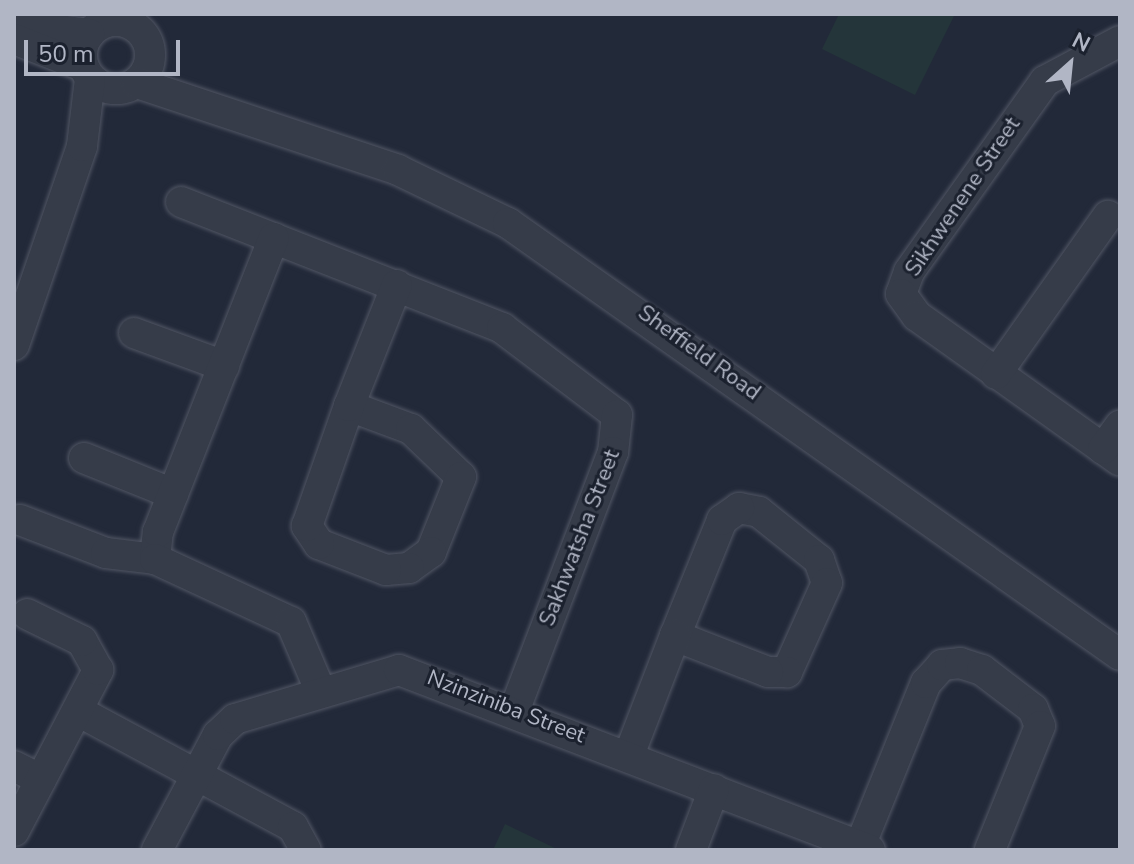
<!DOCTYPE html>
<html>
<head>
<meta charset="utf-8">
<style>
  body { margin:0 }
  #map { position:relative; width:1134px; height:864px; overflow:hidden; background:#222939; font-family:"Nunito Sans",sans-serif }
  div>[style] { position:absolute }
  .green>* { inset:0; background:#24353a }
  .roads { filter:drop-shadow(0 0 2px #515664) drop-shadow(0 0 2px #515664) }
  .minor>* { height:30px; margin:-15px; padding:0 15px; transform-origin:15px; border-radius:15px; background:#363c49 }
  .minor>.ring { margin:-15px; padding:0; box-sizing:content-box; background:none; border:30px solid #363c49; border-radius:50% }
  span { translate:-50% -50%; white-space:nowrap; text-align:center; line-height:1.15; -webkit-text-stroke:6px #1b212e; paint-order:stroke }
  .street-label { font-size:22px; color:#b1b6c5 }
  .frame { position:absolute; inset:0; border:16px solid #b1b6c5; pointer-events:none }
  .north { position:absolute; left:1030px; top:24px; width:80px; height:80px; -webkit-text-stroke:6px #1b212e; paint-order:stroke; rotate:27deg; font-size:22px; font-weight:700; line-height:32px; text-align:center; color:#b1b6c5 }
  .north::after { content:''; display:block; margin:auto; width:28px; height:36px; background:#b1b6c5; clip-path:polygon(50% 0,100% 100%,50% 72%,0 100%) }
  .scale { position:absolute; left:24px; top:40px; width:156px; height:36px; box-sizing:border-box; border:4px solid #b1b6c5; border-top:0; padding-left:10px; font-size:24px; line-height:28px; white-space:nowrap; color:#b1b6c5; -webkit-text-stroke:6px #1b212e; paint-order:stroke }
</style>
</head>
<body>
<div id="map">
  <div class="green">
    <div style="clip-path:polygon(839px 14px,955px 14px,915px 95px,822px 49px)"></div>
    <div style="clip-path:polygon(505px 824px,559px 850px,493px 850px)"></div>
  </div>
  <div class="roads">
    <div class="minor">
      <div class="ring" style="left:82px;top:21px;width:38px;height:38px"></div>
      <div style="left:14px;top:24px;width:76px;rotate:7.6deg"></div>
      <div style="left:14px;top:39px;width:74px;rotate:21.4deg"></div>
      <div style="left:1120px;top:41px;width:85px;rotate:151.9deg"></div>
      <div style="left:1045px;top:81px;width:234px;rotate:125.5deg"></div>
      <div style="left:909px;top:272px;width:23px;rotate:110deg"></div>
      <div style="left:901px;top:294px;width:27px;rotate:54deg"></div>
      <div style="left:917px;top:316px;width:249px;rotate:35.5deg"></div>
      <div style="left:137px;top:83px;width:275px;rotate:18.4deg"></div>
      <div style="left:398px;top:170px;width:122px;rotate:25.7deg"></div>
      <div style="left:508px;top:223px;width:749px;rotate:35.22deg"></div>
      <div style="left:181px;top:202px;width:345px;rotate:21.4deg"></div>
      <div style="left:502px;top:328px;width:144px;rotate:37.1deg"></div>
      <div style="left:617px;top:415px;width:37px;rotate:96deg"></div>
      <div style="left:613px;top:452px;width:275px;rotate:110.9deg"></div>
      <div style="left:134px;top:333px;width:96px;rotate:20.1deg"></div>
      <div style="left:14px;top:345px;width:210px;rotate:-71.1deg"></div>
      <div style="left:82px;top:146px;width:67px;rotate:-83.2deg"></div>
      <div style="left:996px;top:374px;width:194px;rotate:-54.7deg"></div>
      <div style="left:349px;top:406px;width:66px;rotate:20.4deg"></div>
      <div style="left:411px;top:429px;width:69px;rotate:43.8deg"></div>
      <div style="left:461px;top:477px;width:81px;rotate:111.8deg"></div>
      <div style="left:431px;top:552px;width:27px;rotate:144deg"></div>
      <div style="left:409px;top:568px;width:23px;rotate:175deg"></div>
      <div style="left:386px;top:570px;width:72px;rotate:-158.8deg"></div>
      <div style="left:319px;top:544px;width:22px;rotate:-124deg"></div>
      <div style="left:307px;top:526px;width:127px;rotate:-70.7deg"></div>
      <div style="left:349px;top:406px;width:130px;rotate:-68.4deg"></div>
      <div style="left:1103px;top:449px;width:29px;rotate:-54deg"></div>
      <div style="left:84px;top:458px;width:96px;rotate:22deg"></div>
      <div style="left:739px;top:508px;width:20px;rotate:11deg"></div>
      <div style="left:759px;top:512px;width:77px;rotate:38.7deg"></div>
      <div style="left:819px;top:560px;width:24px;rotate:71deg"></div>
      <div style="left:827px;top:583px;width:98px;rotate:114.2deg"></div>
      <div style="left:787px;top:672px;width:19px;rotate:180deg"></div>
      <div style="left:768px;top:672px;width:100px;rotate:-158.8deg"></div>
      <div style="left:675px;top:636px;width:125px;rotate:-67.9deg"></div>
      <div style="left:722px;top:520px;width:21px;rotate:-35deg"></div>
      <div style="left:20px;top:520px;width:92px;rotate:21deg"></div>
      <div style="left:106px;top:553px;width:49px;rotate:7deg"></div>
      <div style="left:155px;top:559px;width:27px;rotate:-84deg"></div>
      <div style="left:158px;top:532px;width:316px;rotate:-68.5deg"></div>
      <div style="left:155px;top:559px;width:150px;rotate:24.9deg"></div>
      <div style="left:291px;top:622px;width:74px;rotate:66.9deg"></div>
      <div style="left:78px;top:711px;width:244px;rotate:28.3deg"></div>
      <div style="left:293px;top:827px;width:26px;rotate:61deg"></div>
      <div style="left:629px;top:755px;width:128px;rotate:-68.9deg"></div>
      <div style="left:14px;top:766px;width:30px;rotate:27deg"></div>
      <div style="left:14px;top:831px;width:182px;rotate:-62.4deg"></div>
      <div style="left:98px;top:670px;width:33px;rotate:-119deg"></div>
      <div style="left:82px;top:641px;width:61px;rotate:-153.9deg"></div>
      <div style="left:860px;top:846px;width:176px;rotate:-68deg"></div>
      <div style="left:926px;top:683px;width:24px;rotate:-48deg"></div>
      <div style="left:942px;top:665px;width:18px;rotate:-6deg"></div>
      <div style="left:960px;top:663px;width:23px;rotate:18deg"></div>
      <div style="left:982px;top:670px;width:64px;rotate:37.4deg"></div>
      <div style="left:1033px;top:709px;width:18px;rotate:68deg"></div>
      <div style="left:1040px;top:726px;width:134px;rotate:112deg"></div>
      <div style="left:157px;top:850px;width:130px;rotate:-62.1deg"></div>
      <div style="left:218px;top:735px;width:23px;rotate:-43deg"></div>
      <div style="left:235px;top:719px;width:171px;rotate:-16.6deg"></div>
      <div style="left:399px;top:670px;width:504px;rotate:20.92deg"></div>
      <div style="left:691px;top:850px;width:65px;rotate:-69.3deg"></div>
    </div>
  </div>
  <div class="street-label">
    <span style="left:963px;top:197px;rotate:-56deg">Sikhwenene Street</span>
    <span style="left:699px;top:353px;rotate:36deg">Sheffield Road</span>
    <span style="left:580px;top:538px;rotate:-69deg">Sakhwatsha Street</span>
    <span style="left:506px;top:707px;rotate:21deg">Nzinziniba Street</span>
  </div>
  <div class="frame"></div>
  <div class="north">N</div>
  <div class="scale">50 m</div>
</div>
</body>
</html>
